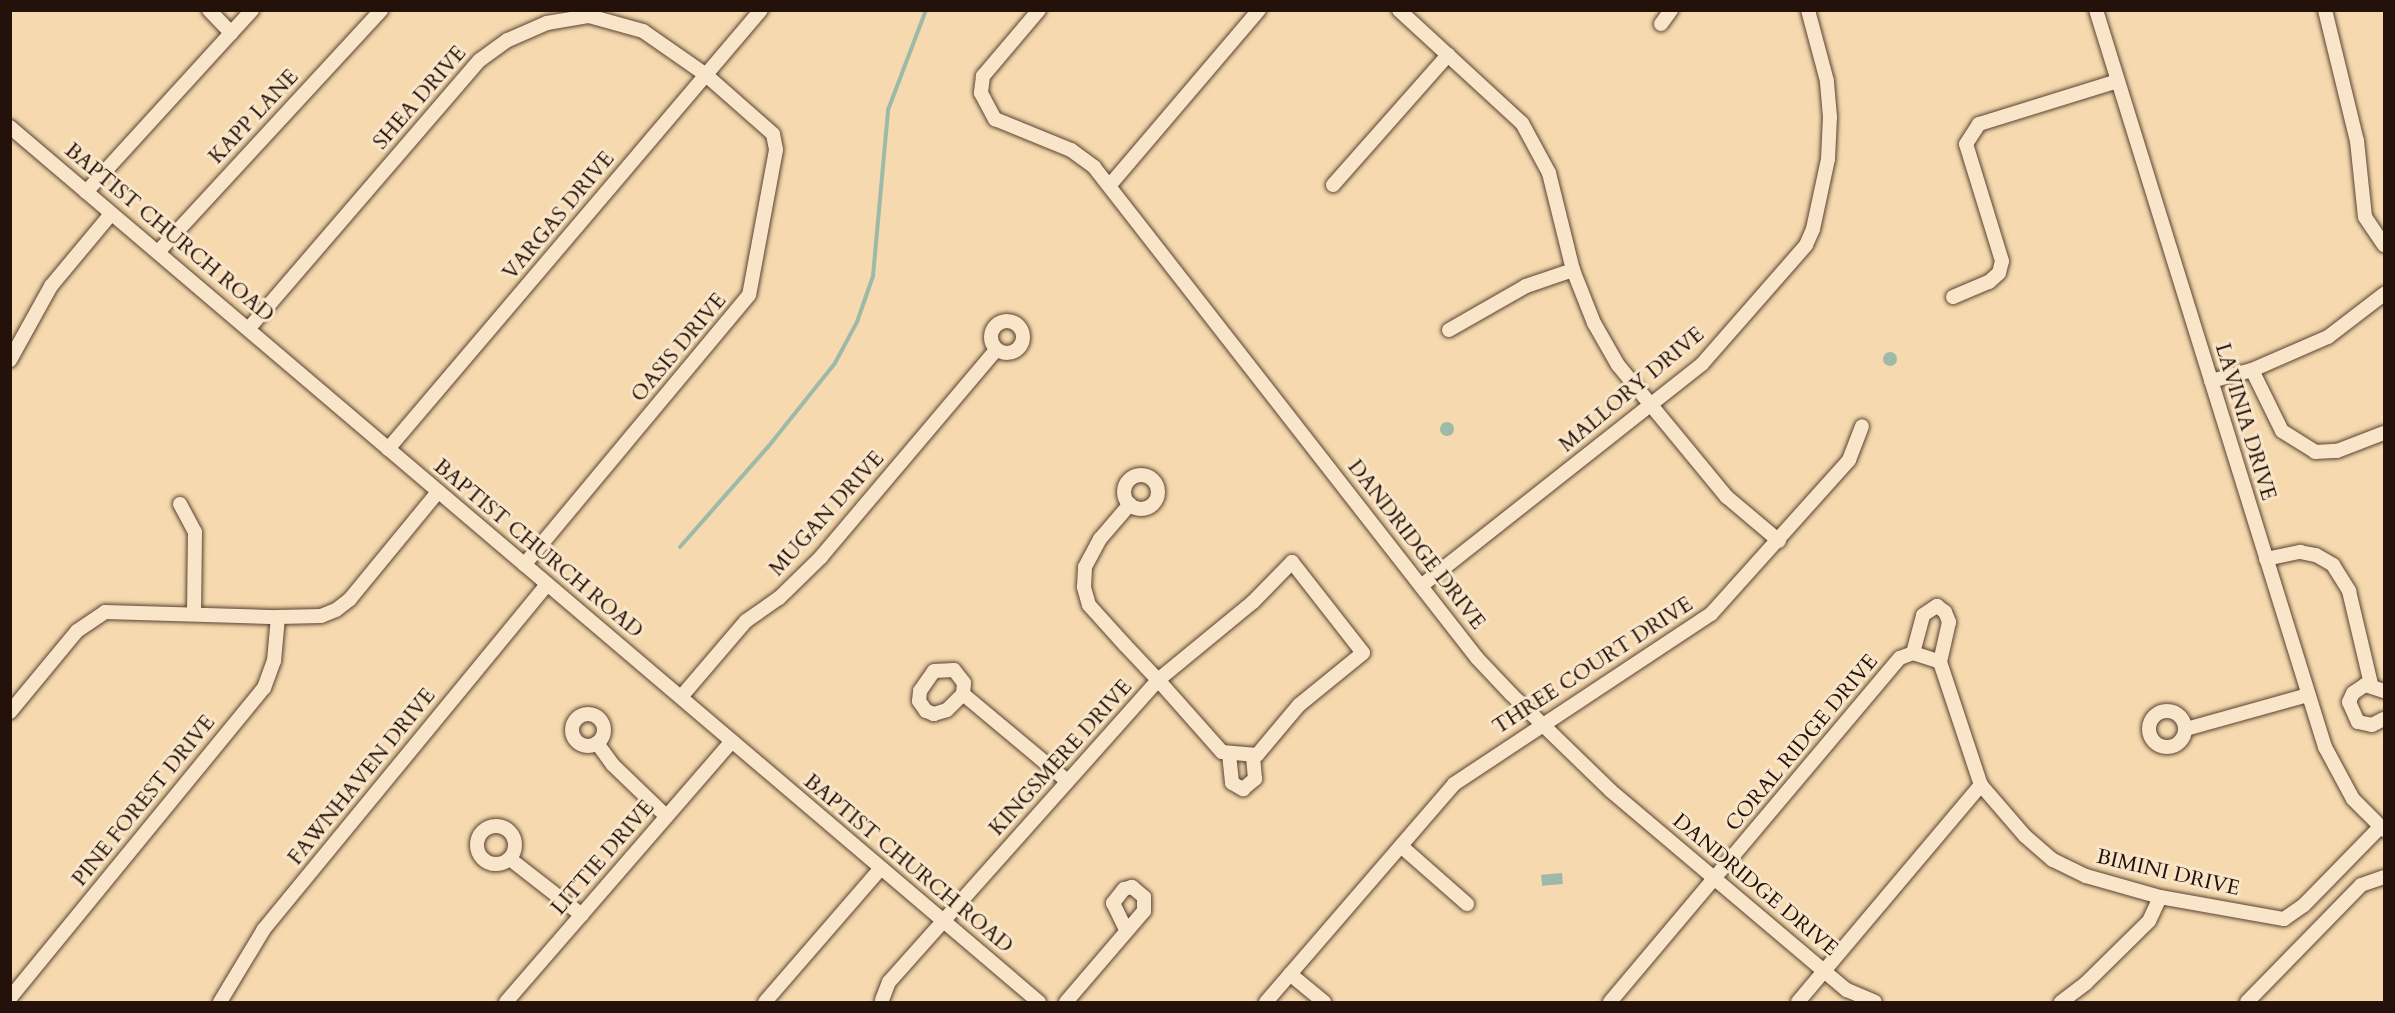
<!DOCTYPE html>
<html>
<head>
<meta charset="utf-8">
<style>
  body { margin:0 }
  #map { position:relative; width:2395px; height:1013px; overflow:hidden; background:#f6d9ae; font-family:Cardo,serif }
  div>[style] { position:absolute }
  .water>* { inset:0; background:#9dbaa9; transform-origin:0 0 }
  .round { border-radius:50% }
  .stream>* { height:4px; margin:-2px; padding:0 2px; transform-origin:2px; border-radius:2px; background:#9dbaa9 }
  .roads { filter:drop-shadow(0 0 2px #584332) drop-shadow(0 0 2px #584332) }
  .minor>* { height:14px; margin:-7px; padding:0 7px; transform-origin:7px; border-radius:7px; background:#f9e6ca }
  .minor>.ring { margin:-7px; padding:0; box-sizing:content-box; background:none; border:14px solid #f9e6ca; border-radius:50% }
  span { translate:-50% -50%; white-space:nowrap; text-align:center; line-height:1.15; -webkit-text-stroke:6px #f9e6ca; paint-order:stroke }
  .street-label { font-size:21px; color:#241109 }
  .frame { position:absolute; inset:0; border:12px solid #241109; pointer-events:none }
</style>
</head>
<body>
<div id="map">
  <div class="water">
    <div class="round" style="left:1883px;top:352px;width:14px;height:14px"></div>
    <div class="round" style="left:1440px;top:422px;width:14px;height:14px"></div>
    <div style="left:1562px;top:873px;width:11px;height:21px;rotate:85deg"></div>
  </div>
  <div class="stream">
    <div style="left:680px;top:547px;width:133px;rotate:-48.7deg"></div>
    <div style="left:768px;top:447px;width:107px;rotate:-51.4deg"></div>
    <div style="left:835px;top:363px;width:47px;rotate:-61.8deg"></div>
    <div style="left:857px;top:322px;width:49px;rotate:-70.8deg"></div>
    <div style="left:873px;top:276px;width:167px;rotate:-84.8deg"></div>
    <div style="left:888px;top:110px;width:107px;rotate:-69.2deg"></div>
  </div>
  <div class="roads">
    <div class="minor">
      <div style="left:209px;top:10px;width:32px;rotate:46deg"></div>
      <div style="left:1039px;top:10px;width:87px;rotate:130.3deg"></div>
      <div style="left:983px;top:76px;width:17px;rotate:97deg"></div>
      <div style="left:981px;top:93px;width:30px;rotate:62deg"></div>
      <div style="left:995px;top:119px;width:82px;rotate:22.2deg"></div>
      <div style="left:1071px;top:150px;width:29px;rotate:36deg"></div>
      <div style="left:1094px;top:167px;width:623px;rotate:52.04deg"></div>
      <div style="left:1477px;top:658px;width:50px;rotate:46.6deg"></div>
      <div style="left:1511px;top:694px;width:139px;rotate:44.1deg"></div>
      <div style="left:1611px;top:791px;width:279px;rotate:40.2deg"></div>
      <div style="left:1824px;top:971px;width:30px;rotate:40deg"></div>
      <div style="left:1847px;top:990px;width:30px;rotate:23deg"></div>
      <div style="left:1399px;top:10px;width:167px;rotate:42.6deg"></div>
      <div style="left:1522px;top:123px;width:57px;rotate:61.6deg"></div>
      <div style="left:1549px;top:173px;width:100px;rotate:76.1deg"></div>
      <div style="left:1573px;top:270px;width:57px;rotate:68.4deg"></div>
      <div style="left:1594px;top:323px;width:48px;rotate:60.3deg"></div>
      <div style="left:1618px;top:365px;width:171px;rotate:50.5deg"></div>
      <div style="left:1727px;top:497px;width:68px;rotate:40.2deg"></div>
      <div style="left:2096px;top:10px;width:772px;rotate:72.74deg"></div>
      <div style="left:2325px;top:747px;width:59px;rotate:61.7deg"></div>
      <div style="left:2353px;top:799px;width:44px;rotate:45deg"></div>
      <div style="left:2325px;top:10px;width:135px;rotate:76.3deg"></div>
      <div style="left:2357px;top:141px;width:76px;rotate:84deg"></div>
      <div style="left:2365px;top:217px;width:34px;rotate:56deg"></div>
      <div style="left:1661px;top:24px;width:17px;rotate:-54deg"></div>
      <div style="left:10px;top:127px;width:1351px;rotate:40.38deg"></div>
      <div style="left:1110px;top:185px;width:230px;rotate:-49.6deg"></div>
      <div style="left:1333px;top:185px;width:174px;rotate:-48.5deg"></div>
      <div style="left:86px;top:192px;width:246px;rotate:-47.6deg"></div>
      <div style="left:158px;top:252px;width:329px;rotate:-47.3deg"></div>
      <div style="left:1953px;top:297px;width:39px;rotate:-23deg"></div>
      <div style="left:1989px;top:282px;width:13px;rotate:-42deg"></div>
      <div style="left:1999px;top:273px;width:12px;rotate:-76deg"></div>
      <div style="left:2002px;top:261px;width:122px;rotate:-107.1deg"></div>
      <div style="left:1966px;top:144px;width:24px;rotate:-57deg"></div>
      <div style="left:1979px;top:124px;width:145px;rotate:-17.2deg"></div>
      <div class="ring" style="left:991px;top:321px;width:18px;height:18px"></div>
      <div style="left:250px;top:327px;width:352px;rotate:-49.3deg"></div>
      <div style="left:480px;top:60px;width:34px;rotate:-36deg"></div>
      <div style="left:508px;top:40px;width:43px;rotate:-23.6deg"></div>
      <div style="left:547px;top:23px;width:43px;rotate:-9.5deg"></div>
      <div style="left:589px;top:16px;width:56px;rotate:15.5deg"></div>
      <div style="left:643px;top:31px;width:77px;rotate:34.9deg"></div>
      <div style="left:706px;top:75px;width:89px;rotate:41.4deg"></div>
      <div style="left:773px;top:134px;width:16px;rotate:79deg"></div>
      <div style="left:776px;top:150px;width:147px;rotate:100.5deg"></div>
      <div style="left:749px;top:295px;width:351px;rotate:129.8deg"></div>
      <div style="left:1449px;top:330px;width:89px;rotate:-29.7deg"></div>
      <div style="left:1526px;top:286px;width:50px;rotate:-18.8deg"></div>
      <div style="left:10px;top:360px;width:85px;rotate:-61deg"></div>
      <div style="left:51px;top:286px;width:94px;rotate:-50.2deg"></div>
      <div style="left:2252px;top:370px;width:68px;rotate:63.8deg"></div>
      <div style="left:2282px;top:431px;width:39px;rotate:32deg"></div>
      <div style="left:2315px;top:452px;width:22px;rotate:-3deg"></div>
      <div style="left:2337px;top:451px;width:50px;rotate:-21deg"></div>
      <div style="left:2211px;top:381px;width:42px;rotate:-15deg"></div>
      <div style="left:2252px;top:370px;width:83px;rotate:-23.5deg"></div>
      <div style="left:2328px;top:337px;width:71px;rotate:-37.5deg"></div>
      <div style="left:388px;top:449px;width:576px;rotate:-49.65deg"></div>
      <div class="ring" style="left:1124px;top:475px;width:20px;height:20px"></div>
      <div style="left:180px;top:504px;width:32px;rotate:62deg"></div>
      <div style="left:195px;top:532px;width:80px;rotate:90.7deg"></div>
      <div style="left:2266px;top:559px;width:35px;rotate:-12deg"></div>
      <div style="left:2300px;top:552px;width:16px;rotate:11deg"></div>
      <div style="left:2316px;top:555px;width:20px;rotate:30deg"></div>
      <div style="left:2333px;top:565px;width:31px;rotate:58deg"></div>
      <div style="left:2349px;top:591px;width:96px;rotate:76.7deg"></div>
      <div style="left:1421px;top:586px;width:358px;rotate:-38.3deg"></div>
      <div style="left:1702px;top:364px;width:158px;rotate:-48.8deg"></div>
      <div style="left:1806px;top:245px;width:17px;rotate:-66deg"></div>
      <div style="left:1813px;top:229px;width:72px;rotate:-77.9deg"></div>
      <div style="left:1828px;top:159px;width:42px;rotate:-87.3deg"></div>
      <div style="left:1830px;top:117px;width:36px;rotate:-95deg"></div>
      <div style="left:1827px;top:81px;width:73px;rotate:-105deg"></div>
      <div style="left:1913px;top:653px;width:39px;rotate:-75deg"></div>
      <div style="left:1923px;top:615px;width:17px;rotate:-33deg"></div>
      <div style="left:1937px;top:606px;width:10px;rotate:37deg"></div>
      <div style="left:1945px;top:612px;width:11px;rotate:68deg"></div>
      <div style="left:1949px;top:622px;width:41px;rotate:102.7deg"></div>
      <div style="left:2384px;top:691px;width:20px;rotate:-162deg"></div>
      <div style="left:2365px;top:685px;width:14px;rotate:146deg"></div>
      <div style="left:2353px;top:693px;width:10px;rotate:114deg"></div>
      <div style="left:2349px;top:702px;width:22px;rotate:66deg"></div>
      <div style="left:2358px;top:722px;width:14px;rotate:12deg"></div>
      <div style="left:2372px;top:725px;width:13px;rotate:-27deg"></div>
      <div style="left:963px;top:694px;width:23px;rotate:135deg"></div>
      <div style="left:947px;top:710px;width:14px;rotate:163deg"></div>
      <div style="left:934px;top:714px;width:9px;rotate:-159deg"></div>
      <div style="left:926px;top:711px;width:12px;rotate:-125deg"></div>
      <div style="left:919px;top:701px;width:10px;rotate:-84deg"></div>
      <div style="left:920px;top:691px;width:24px;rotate:-55deg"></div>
      <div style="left:934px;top:671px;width:20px;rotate:-3deg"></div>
      <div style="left:954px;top:670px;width:16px;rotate:52deg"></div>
      <div style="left:964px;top:683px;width:11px;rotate:95deg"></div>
      <div style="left:963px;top:694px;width:136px;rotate:39.9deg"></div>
      <div style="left:681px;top:697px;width:100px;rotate:-49.5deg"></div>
      <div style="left:746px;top:621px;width:40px;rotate:-34.9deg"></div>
      <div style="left:779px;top:598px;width:59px;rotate:-44.3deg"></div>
      <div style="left:821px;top:557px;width:271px;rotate:-49.8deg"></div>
      <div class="ring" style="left:2149px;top:711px;width:22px;height:22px"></div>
      <div style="left:10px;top:712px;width:105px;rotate:-50.4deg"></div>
      <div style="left:77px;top:631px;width:34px;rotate:-34deg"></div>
      <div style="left:105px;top:612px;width:173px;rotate:1.7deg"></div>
      <div style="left:278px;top:617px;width:43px;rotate:-1.3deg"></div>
      <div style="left:321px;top:616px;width:16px;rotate:-22deg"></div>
      <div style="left:336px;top:610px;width:18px;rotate:-38deg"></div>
      <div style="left:350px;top:599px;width:139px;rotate:-50.6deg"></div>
      <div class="ring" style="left:572px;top:714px;width:18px;height:18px"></div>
      <div style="left:2186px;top:729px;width:127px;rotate:-15.6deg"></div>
      <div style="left:597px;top:743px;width:27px;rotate:54deg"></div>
      <div style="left:613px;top:765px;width:74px;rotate:43.9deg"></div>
      <div style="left:1229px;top:754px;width:29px;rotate:84deg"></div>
      <div style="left:1232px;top:783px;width:13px;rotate:29deg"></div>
      <div style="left:1243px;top:789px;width:16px;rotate:-40deg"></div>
      <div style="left:1255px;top:779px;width:23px;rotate:-95deg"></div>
      <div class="ring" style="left:477px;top:826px;width:24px;height:24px"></div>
      <div style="left:1401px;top:846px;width:88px;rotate:41.3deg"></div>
      <div style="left:510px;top:859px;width:91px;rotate:37.9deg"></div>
      <div style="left:1290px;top:974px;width:44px;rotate:39.5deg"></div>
      <div style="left:10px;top:998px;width:401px;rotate:-50.7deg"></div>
      <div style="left:264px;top:688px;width:29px;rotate:-70deg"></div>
      <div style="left:274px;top:661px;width:44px;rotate:-84.8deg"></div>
      <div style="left:882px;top:1000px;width:19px;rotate:-69deg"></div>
      <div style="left:889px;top:982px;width:404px;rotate:-48.3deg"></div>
      <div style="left:1158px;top:680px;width:123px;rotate:-39.4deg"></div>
      <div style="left:1253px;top:602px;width:56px;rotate:-45.7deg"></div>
      <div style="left:1292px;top:562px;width:115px;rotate:52deg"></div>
      <div style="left:1363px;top:653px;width:82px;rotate:140.9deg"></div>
      <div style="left:1299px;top:705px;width:65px;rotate:130deg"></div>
      <div style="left:1257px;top:755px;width:35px;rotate:-175deg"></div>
      <div style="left:1222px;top:752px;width:96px;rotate:-131.6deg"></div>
      <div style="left:1158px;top:680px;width:48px;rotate:-133.3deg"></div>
      <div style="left:1125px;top:645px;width:54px;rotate:-132deg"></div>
      <div style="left:1089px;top:605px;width:19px;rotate:-106deg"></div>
      <div style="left:1084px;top:587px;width:20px;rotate:-87deg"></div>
      <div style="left:1085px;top:567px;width:32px;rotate:-62deg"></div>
      <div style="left:1100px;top:539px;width:46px;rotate:-49.4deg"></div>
      <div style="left:220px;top:1002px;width:85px;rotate:-58.9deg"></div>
      <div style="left:264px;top:929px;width:446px;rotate:-50.6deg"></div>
      <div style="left:506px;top:1002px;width:345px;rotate:-49.1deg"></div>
      <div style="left:765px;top:1002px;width:177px;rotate:-49.1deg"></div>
      <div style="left:1066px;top:1002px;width:120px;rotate:-49.4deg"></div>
      <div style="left:1144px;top:911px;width:14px;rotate:-90deg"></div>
      <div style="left:1144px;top:897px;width:16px;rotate:-140deg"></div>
      <div style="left:1132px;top:887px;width:8px;rotate:166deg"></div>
      <div style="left:1124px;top:889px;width:18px;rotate:128deg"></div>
      <div style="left:1113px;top:903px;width:30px;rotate:64deg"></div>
      <div style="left:1266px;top:1002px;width:288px;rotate:-49.2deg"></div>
      <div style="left:1454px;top:784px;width:308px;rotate:-33.5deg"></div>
      <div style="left:1711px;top:614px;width:207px;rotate:-48.1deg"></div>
      <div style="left:1849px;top:460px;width:36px;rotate:-69deg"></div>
      <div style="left:1610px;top:1002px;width:450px;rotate:-49.9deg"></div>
      <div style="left:1900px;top:658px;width:14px;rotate:-21deg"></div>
      <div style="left:1913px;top:653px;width:28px;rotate:18deg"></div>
      <div style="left:1940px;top:662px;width:130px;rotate:71.6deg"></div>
      <div style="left:1981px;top:785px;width:67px;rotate:49.2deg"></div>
      <div style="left:2025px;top:836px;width:37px;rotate:41deg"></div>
      <div style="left:2053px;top:860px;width:37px;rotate:26deg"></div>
      <div style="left:2086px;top:876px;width:77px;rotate:15.8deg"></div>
      <div style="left:2160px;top:897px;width:126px;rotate:10.1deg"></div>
      <div style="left:2284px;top:919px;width:24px;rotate:-35deg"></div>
      <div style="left:2304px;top:905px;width:109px;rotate:-45.7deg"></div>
      <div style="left:1798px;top:1002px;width:284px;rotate:-49.9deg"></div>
      <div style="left:2061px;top:1002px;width:31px;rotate:-37deg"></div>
      <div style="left:2086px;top:983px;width:88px;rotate:-44.5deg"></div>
      <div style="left:2149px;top:921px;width:26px;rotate:-65deg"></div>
      <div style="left:2247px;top:1002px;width:163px;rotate:-45.7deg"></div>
      <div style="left:2361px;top:885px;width:24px;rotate:-19deg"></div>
    </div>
  </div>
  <div class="street-label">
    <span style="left:420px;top:98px;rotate:-49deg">SHEA DRIVE</span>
    <span style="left:254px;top:117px;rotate:-47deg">KAPP LANE</span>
    <span style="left:559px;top:216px;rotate:-50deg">VARGAS DRIVE</span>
    <span style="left:169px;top:233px;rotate:40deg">BAPTIST CHURCH ROAD</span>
    <span style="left:679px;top:348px;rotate:-50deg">OASIS DRIVE</span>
    <span style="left:1632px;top:390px;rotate:-40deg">MALLORY DRIVE</span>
    <span style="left:2245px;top:422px;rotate:73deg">LAVINIA DRIVE</span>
    <span style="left:827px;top:514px;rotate:-48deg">MUGAN DRIVE</span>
    <span style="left:1416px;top:545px;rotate:52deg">DANDRIDGE DRIVE</span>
    <span style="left:538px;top:549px;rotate:40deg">BAPTIST CHURCH ROAD</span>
    <span style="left:1593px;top:666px;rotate:-33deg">THREE COURT DRIVE</span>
    <span style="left:1802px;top:743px;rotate:-50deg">CORAL RIDGE DRIVE</span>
    <span style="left:1061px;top:758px;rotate:-48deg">KINGSMERE DRIVE</span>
    <span style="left:362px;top:777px;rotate:-51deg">FAWNHAVEN DRIVE</span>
    <span style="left:144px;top:801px;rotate:-51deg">PINE FOREST DRIVE</span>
    <span style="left:603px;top:858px;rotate:-49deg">LITTIE DRIVE</span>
    <span style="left:908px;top:864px;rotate:40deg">BAPTIST CHURCH ROAD</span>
    <span style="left:2168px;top:873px;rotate:13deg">BIMINI DRIVE</span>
    <span style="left:1755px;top:885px;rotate:40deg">DANDRIDGE DRIVE</span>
  </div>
  <div class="frame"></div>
</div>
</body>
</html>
